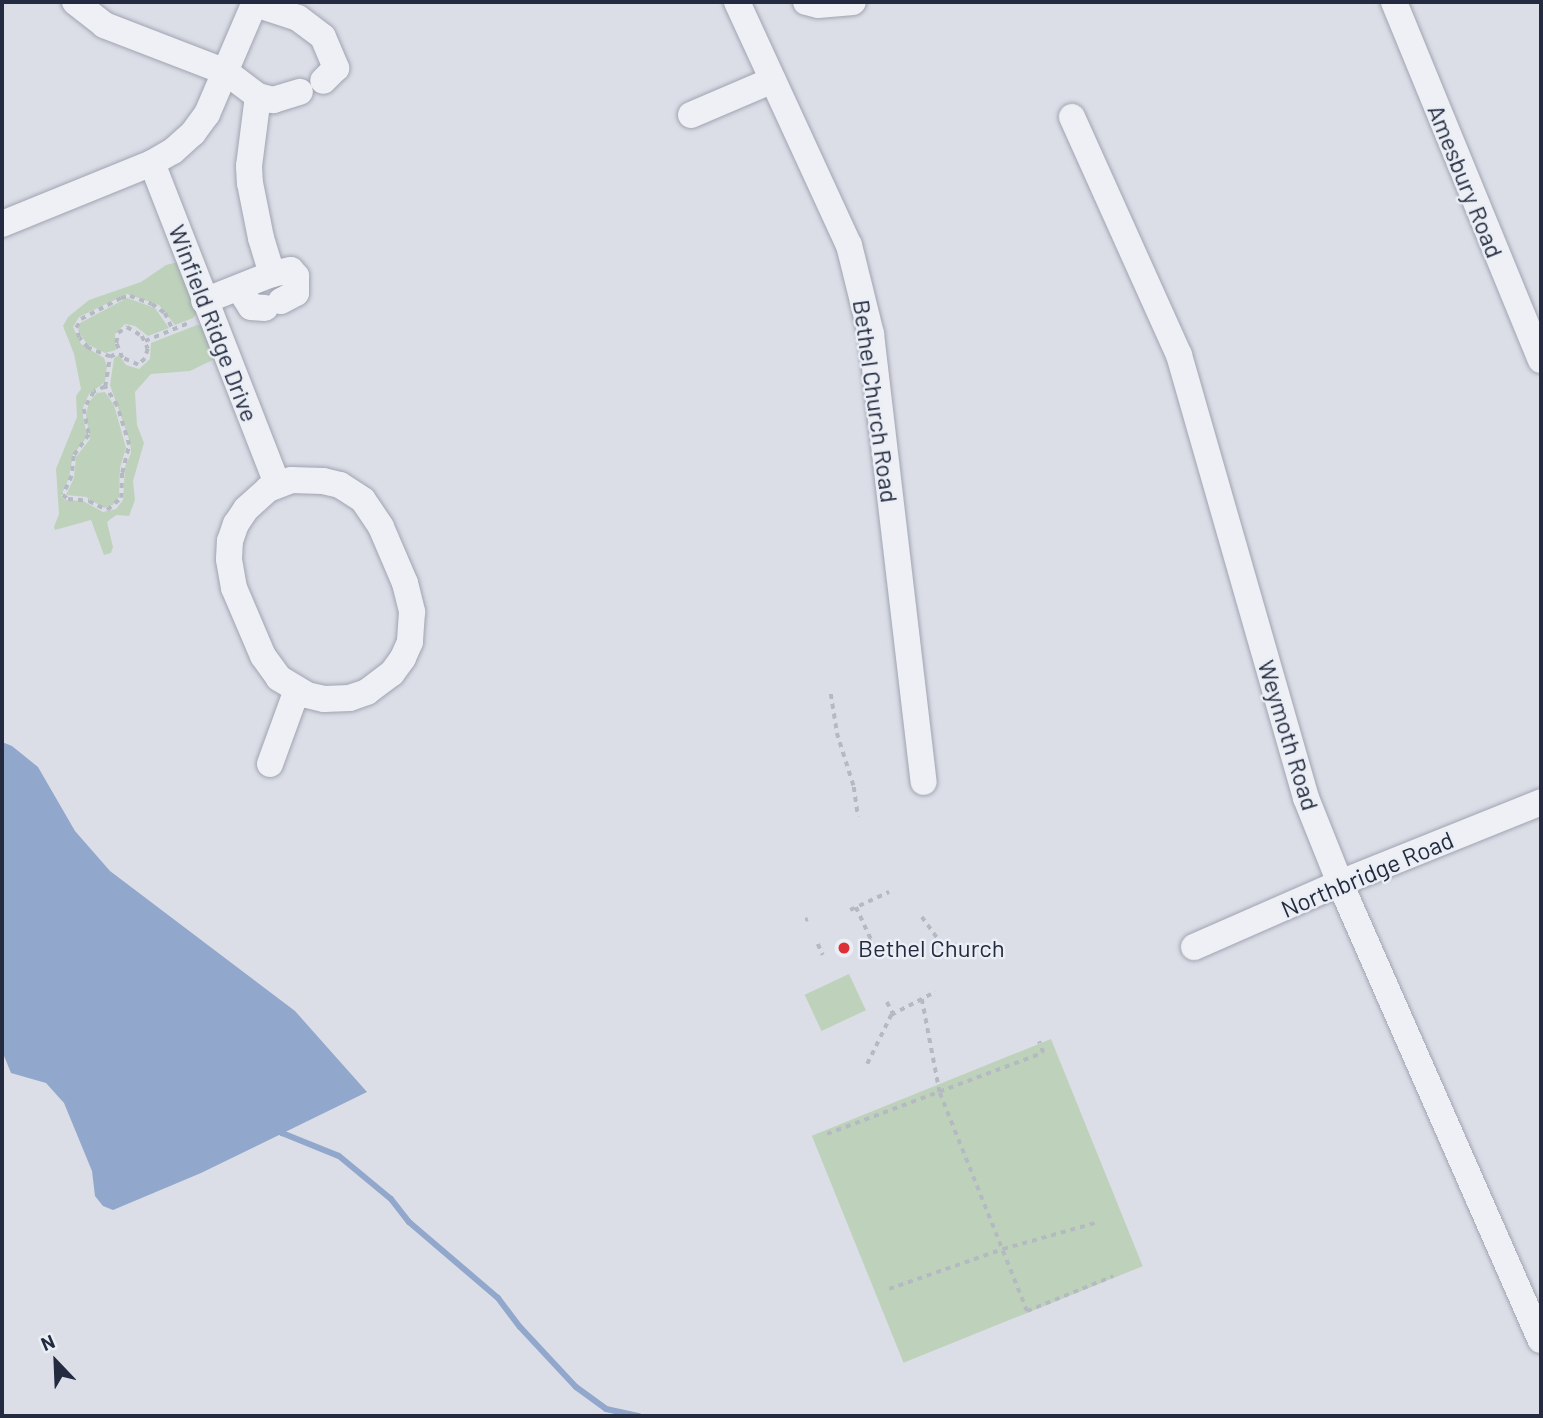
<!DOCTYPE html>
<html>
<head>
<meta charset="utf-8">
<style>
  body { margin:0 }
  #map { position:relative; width:1543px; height:1418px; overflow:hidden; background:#dbdee7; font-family:Barlow,sans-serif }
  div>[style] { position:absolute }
  .green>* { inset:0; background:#bed2bb; transform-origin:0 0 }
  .water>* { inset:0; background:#91a7cc }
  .stream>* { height:6px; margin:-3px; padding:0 3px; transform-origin:3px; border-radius:3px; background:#91a7cc }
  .path>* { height:3.5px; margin-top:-1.75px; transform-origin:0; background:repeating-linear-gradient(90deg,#b5b9c2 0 5px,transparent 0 10px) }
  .roads { filter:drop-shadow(0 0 2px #a0a4b1) drop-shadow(0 0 2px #a0a4b1) }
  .minor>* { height:26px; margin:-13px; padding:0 13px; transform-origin:13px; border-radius:13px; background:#eef0f5 }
  .dots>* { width:19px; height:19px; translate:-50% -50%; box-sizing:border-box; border:4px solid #eaeef5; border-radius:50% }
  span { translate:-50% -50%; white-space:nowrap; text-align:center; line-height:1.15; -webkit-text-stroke:5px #eaeef5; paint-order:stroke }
  .street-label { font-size:24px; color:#242a3f }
  .poi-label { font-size:24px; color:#242a3f }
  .left { translate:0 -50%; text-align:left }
  .frame { position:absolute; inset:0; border:4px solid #242a3f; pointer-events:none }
  .north { position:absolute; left:21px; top:1327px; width:70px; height:70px; -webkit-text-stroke:5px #eaeef5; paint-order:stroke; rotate:337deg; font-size:19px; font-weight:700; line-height:28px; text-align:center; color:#242a3f }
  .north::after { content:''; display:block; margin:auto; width:24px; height:32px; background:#242a3f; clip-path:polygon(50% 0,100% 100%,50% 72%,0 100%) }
</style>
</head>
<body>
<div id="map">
  <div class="green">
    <div style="clip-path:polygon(178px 262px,198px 311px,193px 318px,175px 325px,159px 305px,127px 294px,79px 317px,73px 327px,81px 344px,104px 358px,107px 366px,105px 382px,89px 394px,82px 410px,87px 437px,73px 455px,69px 478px,61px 496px,65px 500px,83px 501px,103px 512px,116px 509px,123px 500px,125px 467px,131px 453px,130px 442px,110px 385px,114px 358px,119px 355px,126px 365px,139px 369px,150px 359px,151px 343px,197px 325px,204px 326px,217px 358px,190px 371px,151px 374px,135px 392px,137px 425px,144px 443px,133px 481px,135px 500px,129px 516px,116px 515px,107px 522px,113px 547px,111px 553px,104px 555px,91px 520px,55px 530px,54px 527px,59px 514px,56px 469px,77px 417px,76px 396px,81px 389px,74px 354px,63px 326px,68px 317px,89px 300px,141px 282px,166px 265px)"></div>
    <div style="clip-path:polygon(127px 298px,155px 308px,169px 328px,148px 336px,135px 326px,125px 324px,115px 334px,116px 350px,105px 353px,87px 344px,78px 331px,80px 323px)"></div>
    <div style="clip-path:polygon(105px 392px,114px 405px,126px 448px,120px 468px,119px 497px,113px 505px,104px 508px,86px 497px,66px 495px,74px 478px,76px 457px,90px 439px,86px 415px,89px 402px,97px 393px)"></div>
    <div style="left:849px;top:974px;width:40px;height:49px;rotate:65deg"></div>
    <div style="left:1051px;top:1039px;width:245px;height:258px;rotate:68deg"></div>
  </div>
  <div class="water">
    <div style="clip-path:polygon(2px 742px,12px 746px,38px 767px,75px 831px,110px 871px,295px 1011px,367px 1092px,201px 1173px,113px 1210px,103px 1206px,95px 1196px,92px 1171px,64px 1103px,46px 1083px,11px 1073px,2px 1051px)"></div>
  </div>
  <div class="stream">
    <div style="left:279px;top:1128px;width:6px;rotate:59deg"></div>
    <div style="left:282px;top:1133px;width:61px;rotate:22deg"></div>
    <div style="left:339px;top:1156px;width:67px;rotate:39.6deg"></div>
    <div style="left:391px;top:1199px;width:29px;rotate:52deg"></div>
    <div style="left:409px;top:1222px;width:117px;rotate:40.5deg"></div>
    <div style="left:498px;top:1298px;width:36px;rotate:53deg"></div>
    <div style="left:520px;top:1327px;width:82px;rotate:47deg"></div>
    <div style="left:576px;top:1387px;width:37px;rotate:36deg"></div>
    <div style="left:606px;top:1409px;width:34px;rotate:12deg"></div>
  </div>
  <div class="path">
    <div style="left:127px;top:327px;width:17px;rotate:31deg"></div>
    <div style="left:142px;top:336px;width:14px;rotate:65deg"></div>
    <div style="left:148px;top:349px;width:10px;rotate:107deg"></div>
    <div style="left:145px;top:359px;width:9px;rotate:139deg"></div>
    <div style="left:138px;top:365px;width:17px;rotate:-156deg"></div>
    <div style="left:122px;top:358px;width:16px;rotate:-112deg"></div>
    <div style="left:116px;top:343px;width:10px;rotate:-79deg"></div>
    <div style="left:118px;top:333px;width:11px;rotate:-34deg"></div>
    <div style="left:145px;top:341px;width:50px;rotate:-22.4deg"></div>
    <div style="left:110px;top:357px;width:24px;rotate:-158deg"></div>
    <div style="left:88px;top:348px;width:13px;rotate:-132deg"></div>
    <div style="left:79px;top:338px;width:10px;rotate:-107deg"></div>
    <div style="left:76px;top:328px;width:10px;rotate:-61deg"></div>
    <div style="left:81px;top:319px;width:45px;rotate:-27.7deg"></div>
    <div style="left:121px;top:298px;width:9px;rotate:-13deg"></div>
    <div style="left:130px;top:296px;width:23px;rotate:20deg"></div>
    <div style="left:152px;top:304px;width:16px;rotate:35deg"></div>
    <div style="left:165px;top:313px;width:19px;rotate:65deg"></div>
    <div style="left:105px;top:387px;width:12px;rotate:156deg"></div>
    <div style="left:94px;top:392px;width:20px;rotate:120deg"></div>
    <div style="left:84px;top:409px;width:26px;rotate:79deg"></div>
    <div style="left:89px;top:435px;width:26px;rotate:126deg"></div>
    <div style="left:74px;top:456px;width:20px;rotate:96deg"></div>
    <div style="left:72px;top:476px;width:21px;rotate:115deg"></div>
    <div style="left:63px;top:495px;width:6px;rotate:39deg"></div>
    <div style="left:68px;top:499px;width:21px;rotate:5deg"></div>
    <div style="left:89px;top:501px;width:20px;rotate:27deg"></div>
    <div style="left:107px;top:510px;width:18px;rotate:-41deg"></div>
    <div style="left:121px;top:498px;width:25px;rotate:-88deg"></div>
    <div style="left:122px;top:473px;width:29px;rotate:-76deg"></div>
    <div style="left:129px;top:445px;width:41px;rotate:-107.1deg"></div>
    <div style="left:117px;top:406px;width:22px;rotate:-122deg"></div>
    <div style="left:105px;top:387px;width:30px;rotate:-81deg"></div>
    <div style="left:110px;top:357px;width:10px;rotate:-29deg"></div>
    <div style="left:831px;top:694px;width:39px;rotate:81deg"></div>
    <div style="left:837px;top:733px;width:57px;rotate:72.5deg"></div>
    <div style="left:854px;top:787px;width:30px;rotate:82deg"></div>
    <div style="left:856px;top:907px;width:38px;rotate:65deg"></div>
    <div style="left:872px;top:941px;width:7px;rotate:164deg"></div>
    <div style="left:850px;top:910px;width:43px;rotate:-24.8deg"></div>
    <div style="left:922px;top:917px;width:39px;rotate:54deg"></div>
    <div style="left:945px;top:949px;width:12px;rotate:-20deg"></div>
    <div style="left:805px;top:920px;width:3px;rotate:-18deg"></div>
    <div style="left:818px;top:944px;width:12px;rotate:66deg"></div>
    <div style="left:922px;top:999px;width:96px;rotate:79.2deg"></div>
    <div style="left:940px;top:1093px;width:235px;rotate:68.2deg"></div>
    <div style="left:1027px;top:1311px;width:93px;rotate:-22.1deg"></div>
    <div style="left:887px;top:1002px;width:13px;rotate:63deg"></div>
    <div style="left:867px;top:1064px;width:55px;rotate:-63.9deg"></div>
    <div style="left:891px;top:1015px;width:50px;rotate:-27.6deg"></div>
    <div style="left:827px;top:1134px;width:231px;rotate:-20.6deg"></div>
    <div style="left:1043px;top:1053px;width:12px;rotate:-110deg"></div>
    <div style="left:889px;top:1289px;width:121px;rotate:-19.3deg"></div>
    <div style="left:1003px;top:1249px;width:96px;rotate:-15.8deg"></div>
  </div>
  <div class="roads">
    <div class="minor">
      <div style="left:75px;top:2px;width:37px;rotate:38deg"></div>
      <div style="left:104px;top:25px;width:131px;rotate:21.1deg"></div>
      <div style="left:226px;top:72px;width:40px;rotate:37deg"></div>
      <div style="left:258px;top:96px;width:71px;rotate:97.3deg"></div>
      <div style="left:249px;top:166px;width:17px;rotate:87deg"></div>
      <div style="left:250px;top:183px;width:56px;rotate:78.7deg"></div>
      <div style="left:261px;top:238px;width:38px;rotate:73deg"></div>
      <div style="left:272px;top:274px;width:73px;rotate:158.3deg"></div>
      <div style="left:737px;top:2px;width:268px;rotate:65.3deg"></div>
      <div style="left:849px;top:245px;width:92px;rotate:76.1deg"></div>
      <div style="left:871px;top:334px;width:451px;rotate:83.3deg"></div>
      <div style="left:806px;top:2px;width:12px;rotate:14deg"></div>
      <div style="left:818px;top:5px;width:35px;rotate:-5deg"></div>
      <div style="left:1394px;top:2px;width:387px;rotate:67.7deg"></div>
      <div style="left:255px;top:4px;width:45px;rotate:18deg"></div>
      <div style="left:298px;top:18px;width:31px;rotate:37deg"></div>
      <div style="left:323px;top:37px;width:34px;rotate:67deg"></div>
      <div style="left:336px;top:68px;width:18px;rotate:135deg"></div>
      <div style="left:258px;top:96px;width:16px;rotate:15deg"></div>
      <div style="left:273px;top:100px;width:28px;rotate:-17deg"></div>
      <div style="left:691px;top:115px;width:89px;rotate:-23.1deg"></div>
      <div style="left:1072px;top:117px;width:261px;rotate:65.8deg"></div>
      <div style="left:1179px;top:355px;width:461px;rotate:74deg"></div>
      <div style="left:1306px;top:798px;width:92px;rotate:68.2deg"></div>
      <div style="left:1340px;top:883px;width:499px;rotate:66.3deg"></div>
      <div style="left:152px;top:163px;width:344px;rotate:68.7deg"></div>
      <div style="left:2px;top:224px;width:162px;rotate:-22.1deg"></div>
      <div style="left:152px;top:163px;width:24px;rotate:-30deg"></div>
      <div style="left:173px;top:151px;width:27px;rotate:-42deg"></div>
      <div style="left:193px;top:133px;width:24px;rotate:-54deg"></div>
      <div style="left:207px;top:114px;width:122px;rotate:-66.8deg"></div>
      <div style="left:272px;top:274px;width:19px;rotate:-12deg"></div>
      <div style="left:291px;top:270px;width:8px;rotate:50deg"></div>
      <div style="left:296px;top:276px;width:17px;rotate:90deg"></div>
      <div style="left:296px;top:293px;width:17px;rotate:152deg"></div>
      <div style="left:239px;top:288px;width:22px;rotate:58deg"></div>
      <div style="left:251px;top:307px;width:14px;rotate:4deg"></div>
      <div style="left:291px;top:480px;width:32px;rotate:2deg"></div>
      <div style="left:323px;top:481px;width:17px;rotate:13deg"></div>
      <div style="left:340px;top:485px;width:27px;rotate:33deg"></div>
      <div style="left:363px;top:500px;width:32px;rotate:56deg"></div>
      <div style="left:381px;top:527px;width:61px;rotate:66.8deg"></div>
      <div style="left:405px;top:583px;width:30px;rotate:76deg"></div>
      <div style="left:412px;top:612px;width:30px;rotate:94deg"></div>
      <div style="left:410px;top:642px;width:17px;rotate:114deg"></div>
      <div style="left:403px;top:658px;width:19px;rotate:126deg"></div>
      <div style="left:392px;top:673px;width:31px;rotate:143deg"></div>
      <div style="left:367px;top:692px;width:18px;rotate:161deg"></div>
      <div style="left:350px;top:698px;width:26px;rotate:178deg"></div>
      <div style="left:324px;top:699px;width:17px;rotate:-167deg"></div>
      <div style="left:307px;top:695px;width:33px;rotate:-149deg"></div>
      <div style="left:279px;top:678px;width:27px;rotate:-126deg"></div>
      <div style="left:263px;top:656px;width:74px;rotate:-113.1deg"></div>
      <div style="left:234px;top:588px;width:29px;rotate:-100deg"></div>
      <div style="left:229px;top:559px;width:18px;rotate:-87deg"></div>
      <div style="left:230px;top:541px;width:18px;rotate:-71deg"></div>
      <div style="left:236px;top:524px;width:18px;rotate:-56deg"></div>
      <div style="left:246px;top:509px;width:30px;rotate:-42deg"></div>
      <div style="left:268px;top:489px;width:25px;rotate:-21deg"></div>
      <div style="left:270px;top:764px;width:79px;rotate:-70deg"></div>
      <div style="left:1194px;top:947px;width:159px;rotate:-23.7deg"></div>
      <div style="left:1340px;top:883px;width:217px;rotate:-21.9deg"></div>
    </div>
  </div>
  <div class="dots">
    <div style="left:844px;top:948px;background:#dc3035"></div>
  </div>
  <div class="street-label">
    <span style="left:1466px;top:181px;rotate:68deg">Amesbury Road</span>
    <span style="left:214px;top:323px;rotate:69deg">Winfield Ridge Drive</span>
    <span style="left:876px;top:401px;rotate:82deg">Bethel Church Road</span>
    <span style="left:1289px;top:735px;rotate:73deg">Weymoth Road</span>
    <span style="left:1367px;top:874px;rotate:-23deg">Northbridge Road</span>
  </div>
  <div class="poi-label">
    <span class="left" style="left:858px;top:948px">Bethel Church</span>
  </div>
  <div class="frame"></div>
  <div class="north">N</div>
</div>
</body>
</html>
